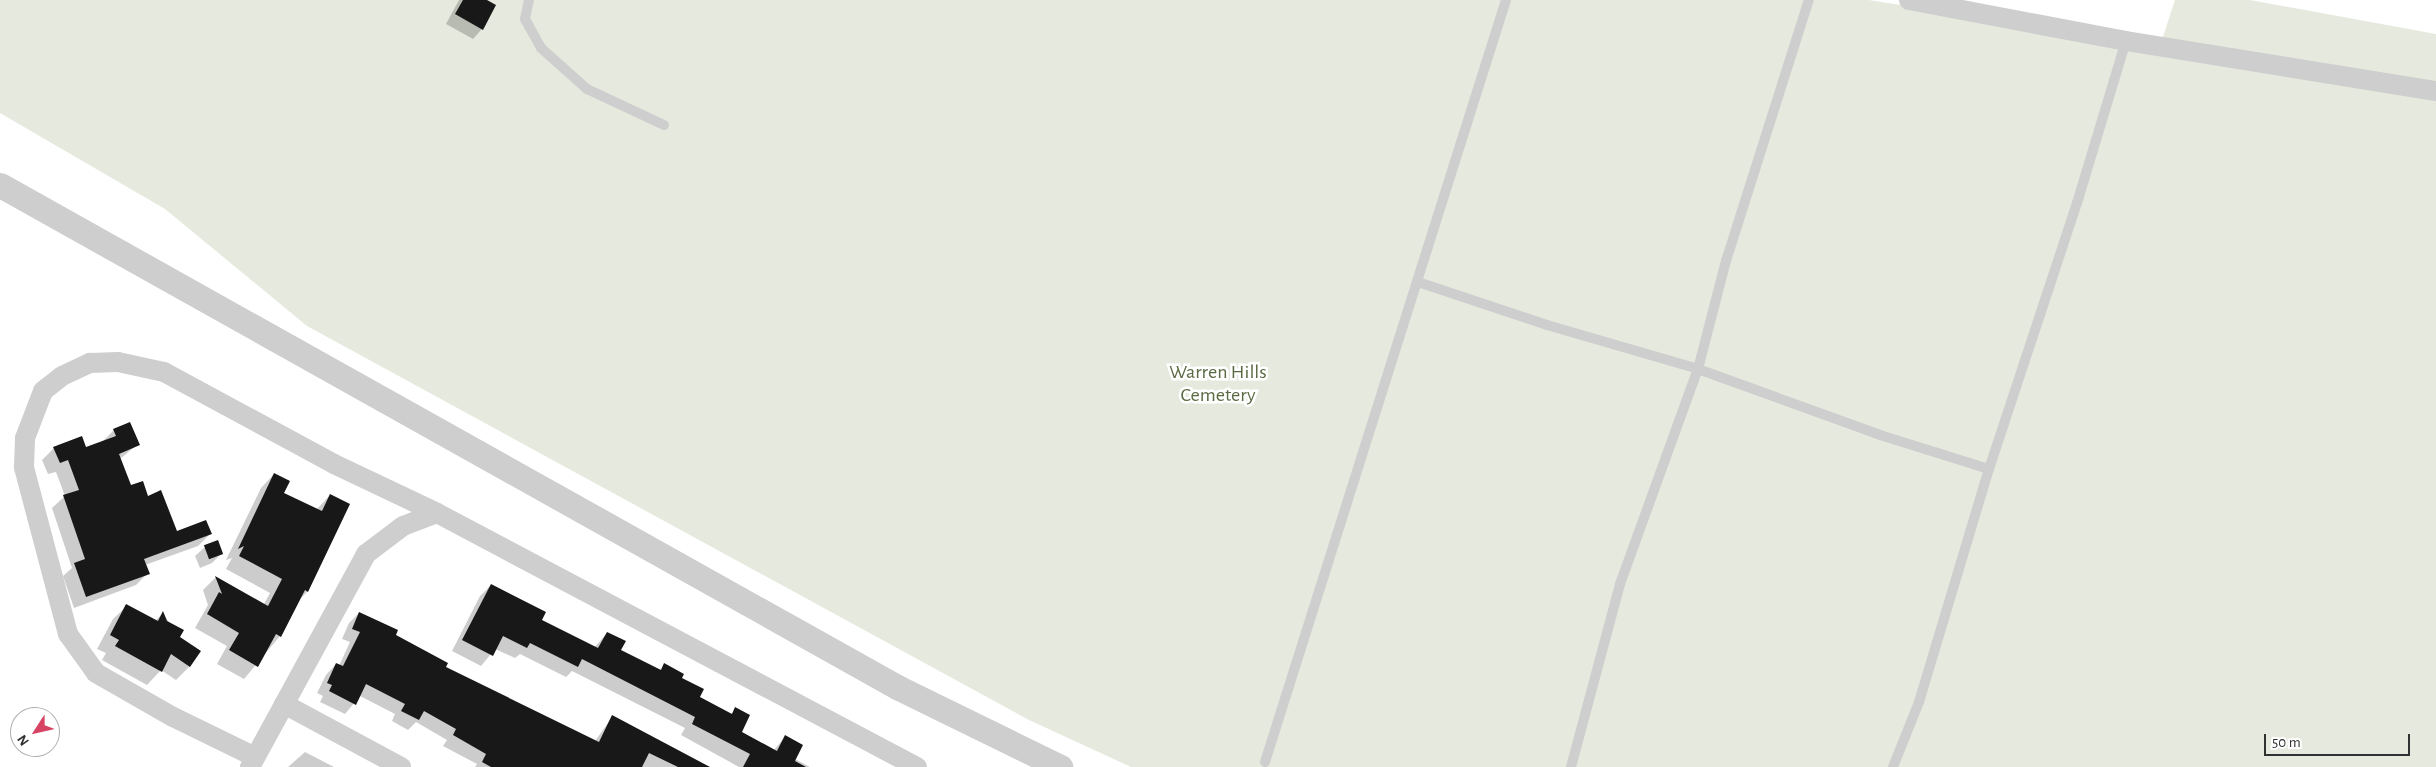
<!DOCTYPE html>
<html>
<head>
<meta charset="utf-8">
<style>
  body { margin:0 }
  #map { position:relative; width:2436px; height:767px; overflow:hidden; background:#fff; font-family:"Alegreya Sans",sans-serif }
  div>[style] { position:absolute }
  .green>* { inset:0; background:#e6eade }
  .shadow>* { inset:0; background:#0003 }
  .building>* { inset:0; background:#181818; transform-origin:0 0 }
  .service>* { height:10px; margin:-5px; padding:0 5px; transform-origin:5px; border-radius:5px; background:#cecece }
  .minor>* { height:20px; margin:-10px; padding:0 10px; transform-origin:10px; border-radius:10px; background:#cecece }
  .tertiary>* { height:25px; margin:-12.5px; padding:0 12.5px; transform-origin:12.5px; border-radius:12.5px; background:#cecece }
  span { translate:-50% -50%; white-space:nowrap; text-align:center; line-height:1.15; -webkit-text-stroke:5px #fff; paint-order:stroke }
  .park-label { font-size:20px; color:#5a6a42 }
  .north { position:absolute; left:10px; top:707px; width:50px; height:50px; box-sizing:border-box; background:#fff; border:1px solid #adadad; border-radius:50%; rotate:235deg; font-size:14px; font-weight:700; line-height:20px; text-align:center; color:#313131 }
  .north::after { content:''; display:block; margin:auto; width:18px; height:22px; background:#d74463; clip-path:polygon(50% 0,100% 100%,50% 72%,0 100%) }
  .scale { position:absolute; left:2264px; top:734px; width:146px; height:22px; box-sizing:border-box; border:2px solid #313131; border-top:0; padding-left:6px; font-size:15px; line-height:18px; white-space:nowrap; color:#313131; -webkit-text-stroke:4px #fff; paint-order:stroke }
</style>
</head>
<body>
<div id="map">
  <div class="green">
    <div style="clip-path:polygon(0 0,1869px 0,2160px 46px,2175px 0,2250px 0,2436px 34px,2436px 767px,1131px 767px,1029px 720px,307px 326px,165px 209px,0 113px)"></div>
  </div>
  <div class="shadow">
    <div style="clip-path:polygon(459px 0,484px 0,482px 29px,473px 39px,446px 24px)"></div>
    <div style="clip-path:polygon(114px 430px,138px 444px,120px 459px,130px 486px,147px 497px,177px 533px,210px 534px,198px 546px,145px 565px,148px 573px,136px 585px,74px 608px,63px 576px,72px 568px,52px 508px,65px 496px,56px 472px,48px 474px,42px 460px,54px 448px,85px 449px,102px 442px)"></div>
    <div style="clip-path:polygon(274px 474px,282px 493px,316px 510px,330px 495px,307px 592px,298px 601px,280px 636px,244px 679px,217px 664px,227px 646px,195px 628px,208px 605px,203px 590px,216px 577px,264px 604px,270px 593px,226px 569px,232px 558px,226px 560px,261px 488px)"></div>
    <div style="clip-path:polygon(205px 547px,221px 554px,212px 563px,200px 568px,195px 556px)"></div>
    <div style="clip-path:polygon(491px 585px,540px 620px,594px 648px,607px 633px,619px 650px,659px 671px,664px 665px,698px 698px,730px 715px,736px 709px,740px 733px,773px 751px,785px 737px,795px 759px,810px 767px,739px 767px,681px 735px,685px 728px,572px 671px,566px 677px,520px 654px,515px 658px,495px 649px,481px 666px,452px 651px,480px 596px)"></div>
    <div style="clip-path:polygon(127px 606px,155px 621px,163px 613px,179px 638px,189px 667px,176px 680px,161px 670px,147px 685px,102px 660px,106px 653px,97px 649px,113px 619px)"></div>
    <div style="clip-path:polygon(359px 613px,444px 667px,595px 741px,613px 716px,707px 767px,475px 767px,477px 764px,443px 746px,447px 740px,416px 722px,408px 730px,392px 721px,395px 714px,360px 696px,345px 714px,320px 702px,323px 696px,317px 693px,326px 675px,336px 664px,339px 666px,350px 642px,342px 639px,349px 623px)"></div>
    <div style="clip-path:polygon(305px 752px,334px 767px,288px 767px)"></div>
  </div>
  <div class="building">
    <div style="clip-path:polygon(463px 0,487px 0,496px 5px,483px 30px,455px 14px)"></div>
    <div style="clip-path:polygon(130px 422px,140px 445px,119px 454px,131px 485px,143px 481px,148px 496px,161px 490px,177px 531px,206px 520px,212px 534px,144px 559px,150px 574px,86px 597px,74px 563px,85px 559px,63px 495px,79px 490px,68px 460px,60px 463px,53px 447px,82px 436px,86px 447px,116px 436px,113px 429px)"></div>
    <div style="clip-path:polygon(274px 473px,290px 481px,284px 493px,322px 511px,330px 494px,350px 504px,308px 592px,305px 590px,281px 637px,276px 634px,258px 667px,229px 650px,239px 633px,207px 614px,219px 592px,222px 594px,215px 576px,268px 606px,282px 579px,239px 556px,244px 546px,238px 549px)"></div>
    <div style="left:218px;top:540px;width:15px;height:15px;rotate:70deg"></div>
    <div style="clip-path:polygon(491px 584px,546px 612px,542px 620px,598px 648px,607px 632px,626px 641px,621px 650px,661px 670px,664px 663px,684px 674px,682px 678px,704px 689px,700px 697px,732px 714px,735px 707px,750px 715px,742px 732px,777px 751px,785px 735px,803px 745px,795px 761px,806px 767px,743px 767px,750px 754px,692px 724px,695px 717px,582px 659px,578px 667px,530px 643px,527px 648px,503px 636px,493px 656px,462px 640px)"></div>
    <div style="clip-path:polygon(126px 604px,158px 621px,163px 611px,167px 621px,184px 630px,180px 637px,201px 651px,190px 667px,171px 654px,162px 672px,115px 646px,119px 640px,110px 635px)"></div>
    <div style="clip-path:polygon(359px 612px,398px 630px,396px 635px,448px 663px,446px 667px,599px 742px,612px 715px,710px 767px,678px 767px,649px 753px,642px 767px,491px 767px,482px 762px,486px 754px,453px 735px,456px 729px,424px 711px,419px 720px,401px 711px,405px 704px,366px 684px,356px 705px,329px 691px,332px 685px,327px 683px,336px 663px,343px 666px,360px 632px,352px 629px)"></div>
  </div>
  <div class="service">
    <div style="left:529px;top:0;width:19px;rotate:102deg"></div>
    <div style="left:525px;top:19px;width:33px;rotate:61deg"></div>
    <div style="left:541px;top:48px;width:62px;rotate:41.7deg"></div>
    <div style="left:587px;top:89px;width:85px;rotate:25.1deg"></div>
    <div style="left:1418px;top:282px;width:136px;rotate:18.4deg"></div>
    <div style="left:1547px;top:325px;width:157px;rotate:16.2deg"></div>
    <div style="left:1698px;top:369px;width:194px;rotate:19.9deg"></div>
    <div style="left:1880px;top:435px;width:114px;rotate:17.3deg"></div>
    <div style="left:1265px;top:762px;width:799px;rotate:-72.45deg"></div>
    <div style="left:1571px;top:767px;width:189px;rotate:-75deg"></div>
    <div style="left:1620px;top:584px;width:229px;rotate:-70.1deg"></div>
    <div style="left:1698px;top:369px;width:112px;rotate:-75.5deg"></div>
    <div style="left:1726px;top:261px;width:274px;rotate:-72.4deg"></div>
    <div style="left:1893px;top:767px;width:70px;rotate:-68.2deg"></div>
    <div style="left:1919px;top:702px;width:243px;rotate:-73.3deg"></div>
    <div style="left:1989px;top:469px;width:280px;rotate:-71.7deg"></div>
    <div style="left:2077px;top:203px;width:169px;rotate:-73.2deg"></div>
  </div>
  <div class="minor">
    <div style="left:1909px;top:0;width:221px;rotate:10.7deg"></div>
    <div style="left:2126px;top:41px;width:314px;rotate:9.2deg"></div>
    <div style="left:284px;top:704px;width:133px;rotate:28.3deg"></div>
    <div style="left:255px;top:757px;width:91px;rotate:-154deg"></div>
    <div style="left:173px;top:717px;width:89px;rotate:-150.3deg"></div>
    <div style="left:96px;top:673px;width:48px;rotate:-125.7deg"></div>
    <div style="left:68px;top:634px;width:173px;rotate:-104.8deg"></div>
    <div style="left:24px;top:467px;width:29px;rotate:-88deg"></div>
    <div style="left:25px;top:438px;width:50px;rotate:-69deg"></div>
    <div style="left:43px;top:391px;width:24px;rotate:-38deg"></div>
    <div style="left:62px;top:376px;width:31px;rotate:-25deg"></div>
    <div style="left:90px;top:363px;width:28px;rotate:-2deg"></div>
    <div style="left:118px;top:362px;width:47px;rotate:12.3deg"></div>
    <div style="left:164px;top:372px;width:193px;rotate:28.4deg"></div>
    <div style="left:334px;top:464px;width:114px;rotate:25.4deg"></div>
    <div style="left:250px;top:767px;width:243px;rotate:-61.4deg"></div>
    <div style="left:366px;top:554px;width:46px;rotate:-37.1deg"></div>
    <div style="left:403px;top:526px;width:36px;rotate:-21deg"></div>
    <div style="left:437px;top:513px;width:543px;rotate:27.89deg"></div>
  </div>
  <div class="tertiary">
    <div style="left:0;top:185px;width:1028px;rotate:29.23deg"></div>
    <div style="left:897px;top:687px;width:182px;rotate:26.1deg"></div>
  </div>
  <div class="park-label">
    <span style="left:1218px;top:384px">Warren Hills<br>Cemetery</span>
  </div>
  <div class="north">N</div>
  <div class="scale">50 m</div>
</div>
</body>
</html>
